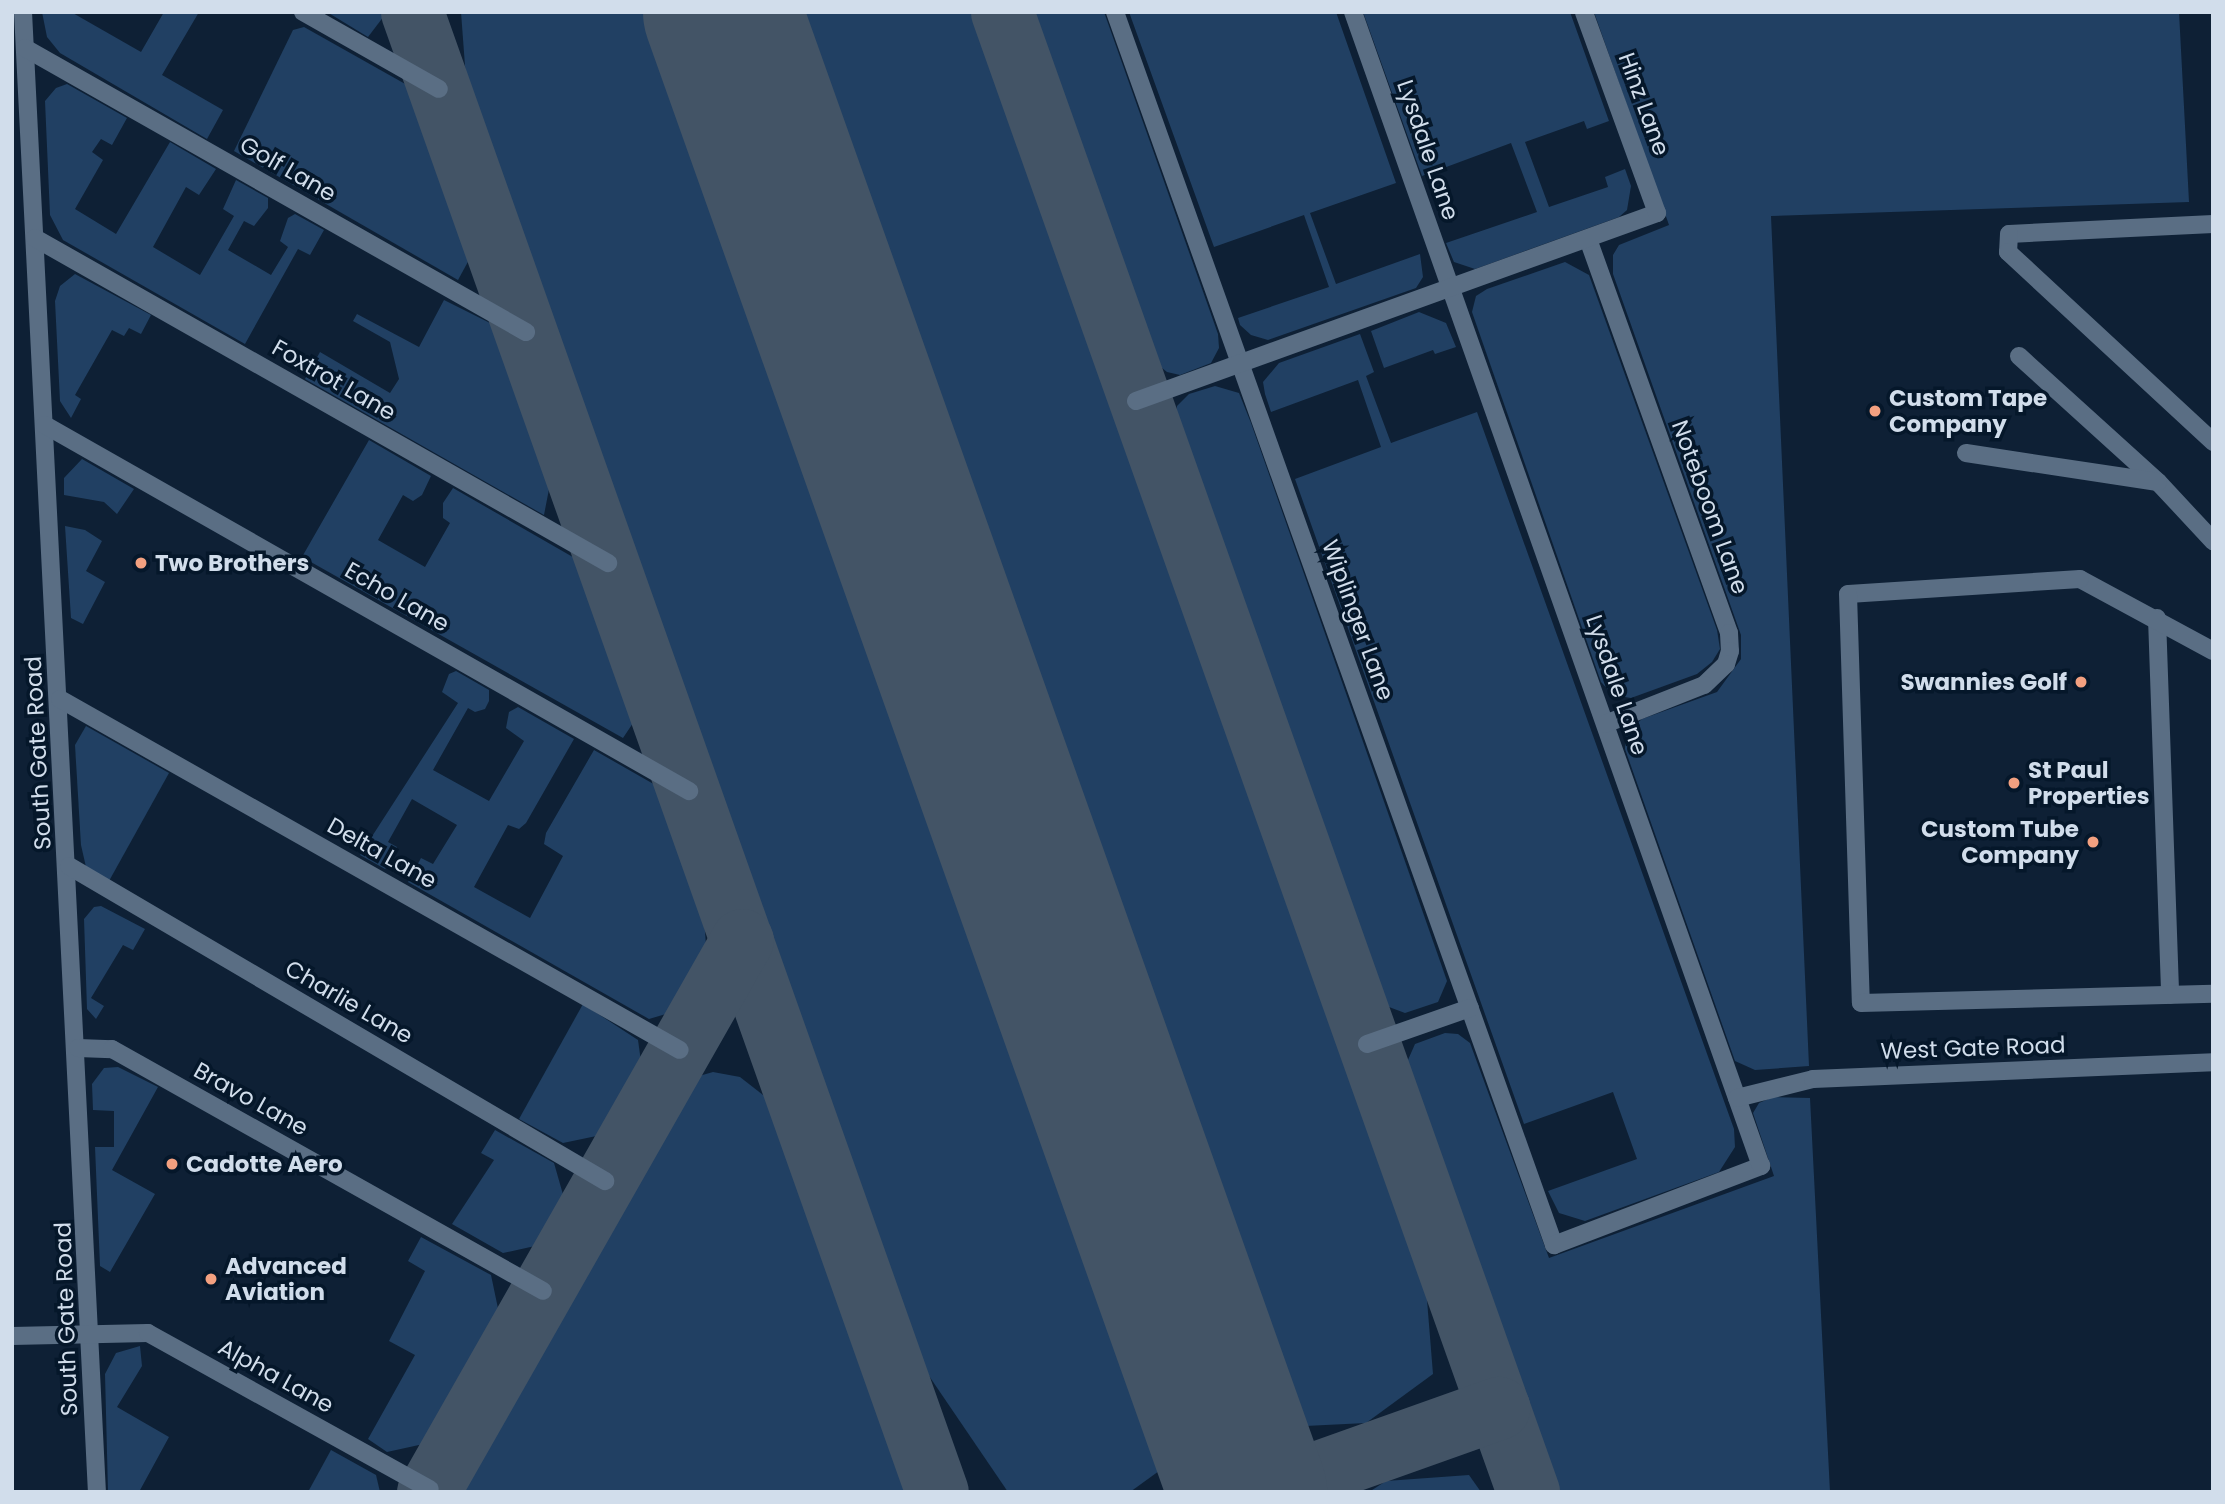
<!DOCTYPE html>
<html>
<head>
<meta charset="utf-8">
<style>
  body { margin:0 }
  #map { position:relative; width:2225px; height:1504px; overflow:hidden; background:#0e2035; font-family:Poppins,sans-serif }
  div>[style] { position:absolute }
  .green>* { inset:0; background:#214063 }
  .taxiway>* { height:63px; margin:-31.5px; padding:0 31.5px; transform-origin:31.5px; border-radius:31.5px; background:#435466 }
  .runway>* { height:158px; margin:-79px; padding:0 79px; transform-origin:79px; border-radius:79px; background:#435466 }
  .minor>* { height:18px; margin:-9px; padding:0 9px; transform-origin:9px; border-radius:9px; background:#5a6e84 }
  .dots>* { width:19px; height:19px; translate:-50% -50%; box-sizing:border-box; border:4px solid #05172a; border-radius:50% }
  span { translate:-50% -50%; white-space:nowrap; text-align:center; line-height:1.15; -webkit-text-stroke:7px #05172a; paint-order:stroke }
  .street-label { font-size:23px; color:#d1ddeb }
  .poi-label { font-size:23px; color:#d1ddeb; font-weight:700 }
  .left { translate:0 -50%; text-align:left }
  .right { translate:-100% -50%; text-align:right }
  .frame { position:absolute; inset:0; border:14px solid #d1ddeb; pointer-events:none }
</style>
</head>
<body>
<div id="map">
  <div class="green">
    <div style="clip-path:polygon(42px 12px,71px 12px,141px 52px,164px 12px,199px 12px,162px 75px,223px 110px,207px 139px,60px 53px,47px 37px)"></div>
    <div style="clip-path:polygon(327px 12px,382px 12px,384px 16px,368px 37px)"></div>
    <div style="clip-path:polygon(461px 12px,664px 12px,1177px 1458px,1130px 1492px,1008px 1492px,925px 1370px,466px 79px)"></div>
    <div style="clip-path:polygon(779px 12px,980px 12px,1424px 1263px,1433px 1374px,1366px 1423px,1285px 1427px)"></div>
    <div style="clip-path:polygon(1028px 12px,1104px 12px,1218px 334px,1219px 348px,1211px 363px,1180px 375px,1167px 372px,1152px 360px)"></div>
    <div style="clip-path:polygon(1129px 12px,1336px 12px,1396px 183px,1310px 213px,1336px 284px,1420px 254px,1423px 277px,1416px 288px,1268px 340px,1251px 335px,1240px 325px,1238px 318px,1329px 287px,1304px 215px,1214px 247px)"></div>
    <div style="clip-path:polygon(1363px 12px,1570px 12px,1609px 121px,1587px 129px,1584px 121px,1525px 142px,1549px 207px,1608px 187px,1605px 177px,1625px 169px,1631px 186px,1627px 210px,1619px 217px,1475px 269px,1454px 262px,1446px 243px,1537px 212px,1511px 143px,1422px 176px)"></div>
    <div style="clip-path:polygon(1594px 12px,2179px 12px,2189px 202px,1771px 216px,1809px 1066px,1755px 1070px,1735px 1061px,1625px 749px,1626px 733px,1642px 719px,1717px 692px,1741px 659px,1741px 635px,1613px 274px,1613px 255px,1619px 245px,1669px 225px)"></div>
    <div style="clip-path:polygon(304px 27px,407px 85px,470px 258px,458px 280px,234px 151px,293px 30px)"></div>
    <div style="clip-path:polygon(67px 84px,127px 118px,112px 145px,101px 139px,92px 152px,103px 160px,75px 209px,116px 234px,170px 142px,216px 169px,199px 195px,186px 187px,153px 247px,200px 275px,234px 216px,223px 209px,236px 180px,268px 198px,268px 208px,254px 226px,244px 221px,228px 250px,271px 275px,288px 247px,280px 241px,288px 218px,295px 214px,324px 230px,310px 255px,298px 249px,245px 344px,63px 240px,50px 215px,45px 101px,56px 88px)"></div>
    <div style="clip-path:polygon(1565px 262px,1589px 275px,1717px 630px,1720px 649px,1712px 662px,1697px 674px,1631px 698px,1613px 695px,1601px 682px,1472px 312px,1476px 296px,1487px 289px)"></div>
    <div style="clip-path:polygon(75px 274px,151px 315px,141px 334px,129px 328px,124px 336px,112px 330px,75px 395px,81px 399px,71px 418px,60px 401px,55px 301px,60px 286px)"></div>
    <div style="clip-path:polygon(444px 300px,496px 326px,550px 484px,544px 515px,305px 379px,320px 352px,390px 393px,399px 379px,390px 342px,353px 321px,357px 314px,419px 347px)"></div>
    <div style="clip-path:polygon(1419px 312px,1446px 323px,1456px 347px,1435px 354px,1433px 350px,1384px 368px,1371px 331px)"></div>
    <div style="clip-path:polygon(1360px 334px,1374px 372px,1366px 376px,1391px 443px,1477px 412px,1734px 1129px,1735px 1147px,1719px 1172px,1585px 1221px,1559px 1213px,1548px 1191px,1637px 1159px,1613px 1092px,1524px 1124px,1295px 479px,1381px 447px,1358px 380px,1271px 412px,1265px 394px,1263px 382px,1279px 363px)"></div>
    <div style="clip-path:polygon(1215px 386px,1239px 393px,1251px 423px,1447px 981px,1438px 1002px,1405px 1013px,1381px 1004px,1175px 423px,1177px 406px,1189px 394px)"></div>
    <div style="clip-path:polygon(369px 440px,431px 476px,422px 495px,413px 501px,403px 495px,378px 540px,425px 567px,450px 523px,443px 518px,443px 503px,453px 488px,578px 560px,635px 720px,623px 738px,302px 557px)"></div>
    <div style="clip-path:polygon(82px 459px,134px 489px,117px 514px,104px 502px,64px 495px,64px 478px)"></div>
    <div style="clip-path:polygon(65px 526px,85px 530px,102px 541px,86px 571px,105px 582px,83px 624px,71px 618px)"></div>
    <div style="clip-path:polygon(456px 671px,489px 690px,489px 701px,485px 709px,475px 712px,468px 708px,433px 770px,489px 801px,524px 741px,506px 728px,509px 712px,518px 707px,574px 739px,526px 823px,519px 829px,508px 825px,474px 887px,530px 918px,563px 856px,544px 844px,546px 833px,594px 750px,657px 786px,704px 918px,706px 945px,676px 1011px,649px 1019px,408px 882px,421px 858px,433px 864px,457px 825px,412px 799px,388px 842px,397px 847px,389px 865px,385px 869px,360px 855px,458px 703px,442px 692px,449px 674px)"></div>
    <div style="clip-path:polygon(86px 726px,169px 773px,109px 881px,86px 867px,81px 845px,75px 745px)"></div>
    <div style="clip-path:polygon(101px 906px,145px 929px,133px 950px,123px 945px,91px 998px,104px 1006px,96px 1019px,87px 1009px,84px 919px,94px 907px)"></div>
    <div style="clip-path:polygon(583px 1004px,638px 1040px,642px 1069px,606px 1134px,563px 1143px,519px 1119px)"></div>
    <div style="clip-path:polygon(1445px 1033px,1458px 1034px,1470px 1043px,1549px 1258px,1774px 1176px,1753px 1113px,1759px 1103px,1773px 1097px,1810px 1098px,1830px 1492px,1554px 1492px,1404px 1069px,1415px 1044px)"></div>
    <div style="clip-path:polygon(118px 1067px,158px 1087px,112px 1170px,155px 1194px,110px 1272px,100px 1266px,95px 1147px,114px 1147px,114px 1111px,93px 1110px,92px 1084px,104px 1068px)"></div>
    <div style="clip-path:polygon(713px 1072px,740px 1077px,767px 1098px,908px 1492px,451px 1492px,681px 1091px,692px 1078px)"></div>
    <div style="clip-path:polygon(495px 1130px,554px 1163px,566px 1205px,544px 1244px,503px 1253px,452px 1224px,494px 1160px,481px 1153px)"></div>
    <div style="clip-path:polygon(421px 1237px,491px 1275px,500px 1318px,428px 1443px,387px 1452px,368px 1439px,415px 1355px,389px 1341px,425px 1271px,408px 1261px)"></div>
    <div style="clip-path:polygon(140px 1346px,142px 1366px,117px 1407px,169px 1437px,139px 1492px,108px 1492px,105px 1374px,116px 1353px)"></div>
    <div style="clip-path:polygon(331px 1450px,376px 1475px,380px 1492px,308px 1492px)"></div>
    <div style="clip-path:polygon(1469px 1475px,1481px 1492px,1369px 1492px,1386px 1481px)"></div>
  </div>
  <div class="taxiway">
    <div style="left:412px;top:12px;width:1570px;rotate:70.47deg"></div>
    <div style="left:1002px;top:12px;width:1571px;rotate:70.43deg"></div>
    <div style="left:428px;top:1492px;width:635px;rotate:-60.37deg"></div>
    <div style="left:1262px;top:1492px;width:251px;rotate:-19.6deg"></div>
  </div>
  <div class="runway">
    <div style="left:722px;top:12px;width:1571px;rotate:70.43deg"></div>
  </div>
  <div class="minor">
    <div style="left:23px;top:12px;width:1482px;rotate:87.14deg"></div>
    <div style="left:303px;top:12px;width:156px;rotate:29.5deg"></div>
    <div style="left:1115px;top:12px;width:1309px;rotate:70.4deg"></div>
    <div style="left:1554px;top:1245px;width:222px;rotate:-20.9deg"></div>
    <div style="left:1761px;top:1166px;width:1224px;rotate:-109.47deg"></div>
    <div style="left:25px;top:48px;width:576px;rotate:29.55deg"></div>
    <div style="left:2213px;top:224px;width:204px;rotate:177.2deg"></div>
    <div style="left:2009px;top:234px;width:18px;rotate:93deg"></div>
    <div style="left:2008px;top:252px;width:280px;rotate:42.8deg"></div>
    <div style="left:35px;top:238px;width:659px;rotate:29.56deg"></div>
    <div style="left:1588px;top:239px;width:418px;rotate:70.3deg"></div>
    <div style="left:1729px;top:633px;width:18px;rotate:87deg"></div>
    <div style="left:1730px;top:651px;width:14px;rotate:107deg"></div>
    <div style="left:1726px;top:664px;width:30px;rotate:136deg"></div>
    <div style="left:1704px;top:685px;width:106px;rotate:158.5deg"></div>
    <div style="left:2019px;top:356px;width:188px;rotate:42.2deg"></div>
    <div style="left:2158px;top:482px;width:81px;rotate:47deg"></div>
    <div style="left:1136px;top:401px;width:554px;rotate:-19.84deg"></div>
    <div style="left:1657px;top:213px;width:214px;rotate:-110deg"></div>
    <div style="left:45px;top:425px;width:741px;rotate:29.61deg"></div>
    <div style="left:1966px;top:453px;width:194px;rotate:8.6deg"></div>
    <div style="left:2157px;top:618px;width:377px;rotate:88deg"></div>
    <div style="left:2213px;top:651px;width:151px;rotate:-151.6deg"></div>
    <div style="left:2080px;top:579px;width:232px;rotate:176.3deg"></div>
    <div style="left:1848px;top:594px;width:409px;rotate:88.2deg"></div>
    <div style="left:1861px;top:1003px;width:352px;rotate:-1.5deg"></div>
    <div style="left:60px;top:699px;width:712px;rotate:29.52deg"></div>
    <div style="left:69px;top:866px;width:622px;rotate:30.44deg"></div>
    <div style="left:1367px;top:1044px;width:109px;rotate:-19.3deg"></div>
    <div style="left:78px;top:1048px;width:34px;rotate:2deg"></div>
    <div style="left:112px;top:1049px;width:494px;rotate:29.3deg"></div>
    <div style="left:1737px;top:1098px;width:78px;rotate:-14deg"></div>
    <div style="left:1813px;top:1079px;width:400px;rotate:-2.4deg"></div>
    <div style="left:12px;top:1336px;width:136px;rotate:-1.3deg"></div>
    <div style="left:148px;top:1333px;width:322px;rotate:29deg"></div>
  </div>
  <div class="dots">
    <div style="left:1875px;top:411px;background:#f2a080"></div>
    <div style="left:141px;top:563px;background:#f2a080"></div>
    <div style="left:2081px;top:682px;background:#f2a080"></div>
    <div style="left:2014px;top:783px;background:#f2a080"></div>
    <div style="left:2093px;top:842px;background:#f2a080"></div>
    <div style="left:172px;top:1164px;background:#f2a080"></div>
    <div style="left:211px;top:1279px;background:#f2a080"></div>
  </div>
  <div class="street-label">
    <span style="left:1644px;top:104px;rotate:70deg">Hinz Lane</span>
    <span style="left:1428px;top:150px;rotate:71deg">Lysdale Lane</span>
    <span style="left:288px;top:169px;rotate:30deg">Golf Lane</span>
    <span style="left:334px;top:380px;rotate:30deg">Foxtrot Lane</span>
    <span style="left:1710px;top:507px;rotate:70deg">Noteboom Lane</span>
    <span style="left:397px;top:597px;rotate:30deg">Echo Lane</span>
    <span style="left:1358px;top:620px;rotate:70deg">Wiplinger Lane</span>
    <span style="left:1617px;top:685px;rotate:71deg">Lysdale Lane</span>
    <span style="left:38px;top:753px;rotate:-93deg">South Gate Road</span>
    <span style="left:382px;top:853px;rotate:29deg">Delta Lane</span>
    <span style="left:349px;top:1002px;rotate:30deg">Charlie Lane</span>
    <span style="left:1973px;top:1048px;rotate:-2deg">West Gate Road</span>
    <span style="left:251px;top:1099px;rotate:29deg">Bravo Lane</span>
    <span style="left:66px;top:1319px;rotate:-92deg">South Gate Road</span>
    <span style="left:276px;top:1376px;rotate:29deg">Alpha Lane</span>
  </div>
  <div class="poi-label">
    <span class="left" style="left:1889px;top:411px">Custom Tape<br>Company</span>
    <span class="left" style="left:155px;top:563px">Two Brothers</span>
    <span class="right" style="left:2067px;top:682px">Swannies Golf</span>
    <span class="left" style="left:2028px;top:783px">St Paul<br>Properties</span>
    <span class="right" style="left:2079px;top:842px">Custom Tube<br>Company</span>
    <span class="left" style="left:186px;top:1164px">Cadotte Aero</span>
    <span class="left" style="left:225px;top:1279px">Advanced<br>Aviation</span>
  </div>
  <div class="frame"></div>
</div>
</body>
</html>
